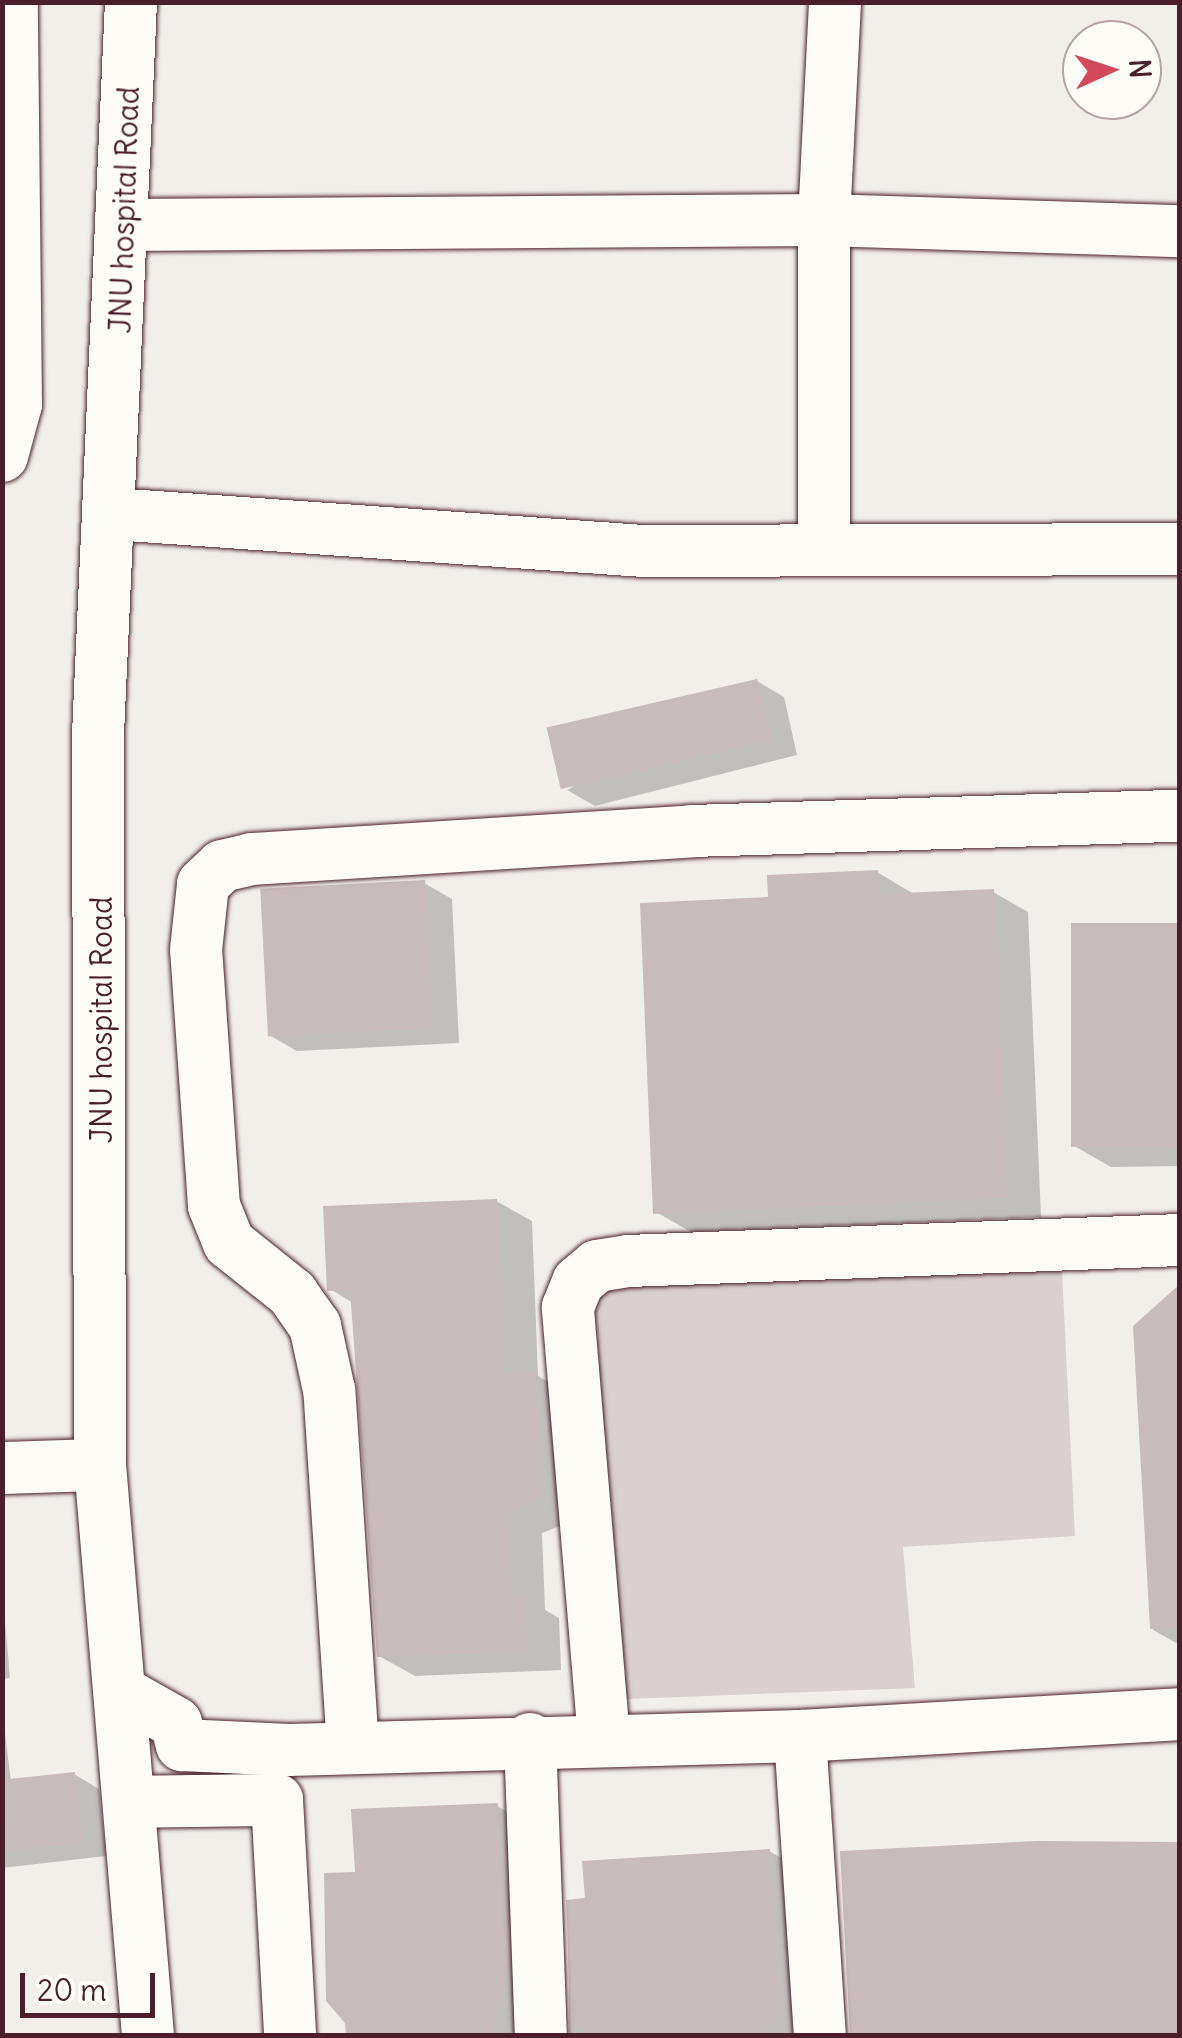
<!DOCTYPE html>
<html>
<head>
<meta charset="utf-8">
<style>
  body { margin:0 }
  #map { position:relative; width:1182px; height:2038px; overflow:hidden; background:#f2efeb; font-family:Delius,sans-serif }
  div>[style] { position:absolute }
  .green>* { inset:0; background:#d9d0cf }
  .shadow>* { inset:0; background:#0003 }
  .building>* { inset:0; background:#c8bbbb; transform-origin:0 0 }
  .roads { filter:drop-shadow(0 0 2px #4a1f2b) drop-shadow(0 0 2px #4a1f2b) }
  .minor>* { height:52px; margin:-26px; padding:0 26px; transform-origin:26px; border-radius:26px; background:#fdfcf7 }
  span { translate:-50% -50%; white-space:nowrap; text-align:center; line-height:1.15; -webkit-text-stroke:8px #fdfcf7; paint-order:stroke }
  .street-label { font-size:30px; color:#4a1f2b }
  .frame { position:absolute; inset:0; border:5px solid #4a1f2b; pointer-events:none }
  .north { position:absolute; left:1062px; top:20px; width:100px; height:100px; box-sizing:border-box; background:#fdfcf7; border:2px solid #b5a4a5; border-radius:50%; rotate:87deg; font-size:28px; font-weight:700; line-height:40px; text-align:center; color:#4a1f2b }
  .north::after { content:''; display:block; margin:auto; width:35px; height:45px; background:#d1495b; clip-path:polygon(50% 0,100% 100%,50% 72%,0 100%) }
  .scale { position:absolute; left:20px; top:1973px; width:135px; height:45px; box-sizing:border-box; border:5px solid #4a1f2b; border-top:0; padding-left:12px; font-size:30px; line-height:35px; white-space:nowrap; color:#4a1f2b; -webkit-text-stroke:8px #fdfcf7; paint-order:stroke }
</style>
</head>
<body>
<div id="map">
  <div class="green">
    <div style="clip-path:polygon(1062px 1271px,1075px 1536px,903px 1547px,915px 1688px,602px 1700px,576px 1281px)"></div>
  </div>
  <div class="shadow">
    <div style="clip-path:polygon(757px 681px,784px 697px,797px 755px,595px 806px,567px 790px)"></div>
    <div style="clip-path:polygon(877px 872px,912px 893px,993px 892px,1028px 912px,1041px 1217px,691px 1232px,656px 1212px,771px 900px)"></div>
    <div style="clip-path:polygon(424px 883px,452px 899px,459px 1043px,297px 1051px,269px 1035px)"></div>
    <div style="clip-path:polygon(1180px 926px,1180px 1166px,1111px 1167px,1076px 1147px)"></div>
    <div style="clip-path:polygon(496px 1201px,532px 1221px,538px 1376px,570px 1395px,575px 1520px,542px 1533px,545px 1610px,559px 1618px,561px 1670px,415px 1676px,379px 1656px,353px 1303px,330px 1289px)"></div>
    <div style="clip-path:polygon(1180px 1291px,1180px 1645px,1153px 1630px,1136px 1327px)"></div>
    <div style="clip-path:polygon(2px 1587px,10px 1678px,2px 1679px)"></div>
    <div style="clip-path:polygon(2px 1709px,11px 1782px,74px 1774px,99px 1789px,106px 1856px,2px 1868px)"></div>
    <div style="clip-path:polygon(497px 1806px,530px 1824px,523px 2036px,348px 2036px,357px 1874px)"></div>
    <div style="clip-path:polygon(769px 1851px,805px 1872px,815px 2036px,569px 2036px,568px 1902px)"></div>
  </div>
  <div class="building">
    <div style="left:757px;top:679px;width:63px;height:216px;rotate:77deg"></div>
    <div style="clip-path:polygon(878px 870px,879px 894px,994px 889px,1007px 1198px,653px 1214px,640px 903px,768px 897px,767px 875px)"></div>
    <div style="left:425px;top:880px;width:148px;height:165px;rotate:87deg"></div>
    <div style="left:1180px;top:923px;width:224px;height:109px;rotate:90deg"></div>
    <div style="clip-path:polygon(497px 1199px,505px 1373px,536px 1372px,541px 1501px,508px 1513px,511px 1595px,525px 1595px,527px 1651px,377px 1657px,350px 1290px,327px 1291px,323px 1206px)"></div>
    <div style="clip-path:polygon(1180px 1284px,1180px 1628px,1150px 1629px,1133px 1326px)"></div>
    <div style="left:75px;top:1772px;width:71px;height:73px;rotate:84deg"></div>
    <div style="clip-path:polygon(498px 1803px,508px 1966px,491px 2036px,346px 2036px,345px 2023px,326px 2001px,324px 1873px,355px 1872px,351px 1809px)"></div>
    <div style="clip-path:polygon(1038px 1841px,1180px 1842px,1180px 2036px,850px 2036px,840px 1851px)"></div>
    <div style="clip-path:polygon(770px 1849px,781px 2023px,763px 2024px,764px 2036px,586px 2036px,586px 2027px,571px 2028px,566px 1900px,585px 1898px,582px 1861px)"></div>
  </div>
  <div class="roads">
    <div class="minor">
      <div style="left:131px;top:2px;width:733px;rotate:92.58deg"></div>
      <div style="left:98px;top:734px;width:731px;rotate:89.84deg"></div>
      <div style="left:100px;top:1465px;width:573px;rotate:85.19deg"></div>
      <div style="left:124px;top:225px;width:700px;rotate:-0.41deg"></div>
      <div style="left:824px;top:220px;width:356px;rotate:1.8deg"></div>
      <div style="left:2px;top:456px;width:54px;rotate:-74.9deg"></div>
      <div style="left:16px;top:404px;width:402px;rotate:-90.6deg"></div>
      <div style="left:113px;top:514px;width:532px;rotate:3.99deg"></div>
      <div style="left:644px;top:551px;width:536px;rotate:-0.21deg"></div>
      <div style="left:824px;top:549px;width:329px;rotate:-90deg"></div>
      <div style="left:824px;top:220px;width:218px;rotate:-87.1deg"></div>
      <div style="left:2px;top:1468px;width:98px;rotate:-1.8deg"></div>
      <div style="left:121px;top:1692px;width:63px;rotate:29.4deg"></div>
      <div style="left:176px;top:1723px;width:23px;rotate:75deg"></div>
      <div style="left:182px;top:1745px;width:107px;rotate:2.7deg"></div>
      <div style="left:289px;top:1750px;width:511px;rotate:-1.57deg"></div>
      <div style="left:800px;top:1736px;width:381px;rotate:-3.3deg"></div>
      <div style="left:800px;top:1736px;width:301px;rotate:86.2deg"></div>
      <div style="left:530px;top:1739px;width:297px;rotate:87.9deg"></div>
      <div style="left:604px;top:1739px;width:433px;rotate:-94.8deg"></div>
      <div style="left:568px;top:1307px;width:27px;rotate:-68deg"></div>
      <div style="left:578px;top:1282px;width:25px;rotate:-40deg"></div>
      <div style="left:597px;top:1266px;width:31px;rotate:-9deg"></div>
      <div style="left:628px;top:1261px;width:552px;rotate:-2.18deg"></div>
      <div style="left:353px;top:1747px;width:358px;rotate:-93.8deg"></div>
      <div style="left:329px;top:1390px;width:66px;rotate:-102.3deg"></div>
      <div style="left:315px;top:1326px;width:39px;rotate:-125deg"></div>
      <div style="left:293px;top:1294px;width:82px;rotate:-141.4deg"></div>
      <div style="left:229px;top:1243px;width:40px;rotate:-112deg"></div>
      <div style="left:214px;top:1206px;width:257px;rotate:-94deg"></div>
      <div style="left:196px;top:950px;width:66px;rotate:-83.9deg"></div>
      <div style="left:203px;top:884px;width:26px;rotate:-43deg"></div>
      <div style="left:222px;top:866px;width:31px;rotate:-13deg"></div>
      <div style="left:252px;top:859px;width:441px;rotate:-3.6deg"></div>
      <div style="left:692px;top:831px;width:488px;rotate:-1.8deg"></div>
      <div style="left:129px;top:1802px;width:148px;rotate:-0.8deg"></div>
      <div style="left:277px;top:1800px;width:236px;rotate:86.8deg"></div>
    </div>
  </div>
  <div class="street-label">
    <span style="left:124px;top:210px;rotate:-88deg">JNU hospital Road</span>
    <span style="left:101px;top:1020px;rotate:-90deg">JNU hospital Road</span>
  </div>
  <div class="frame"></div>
  <div class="north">N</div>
  <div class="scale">20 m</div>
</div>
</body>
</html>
